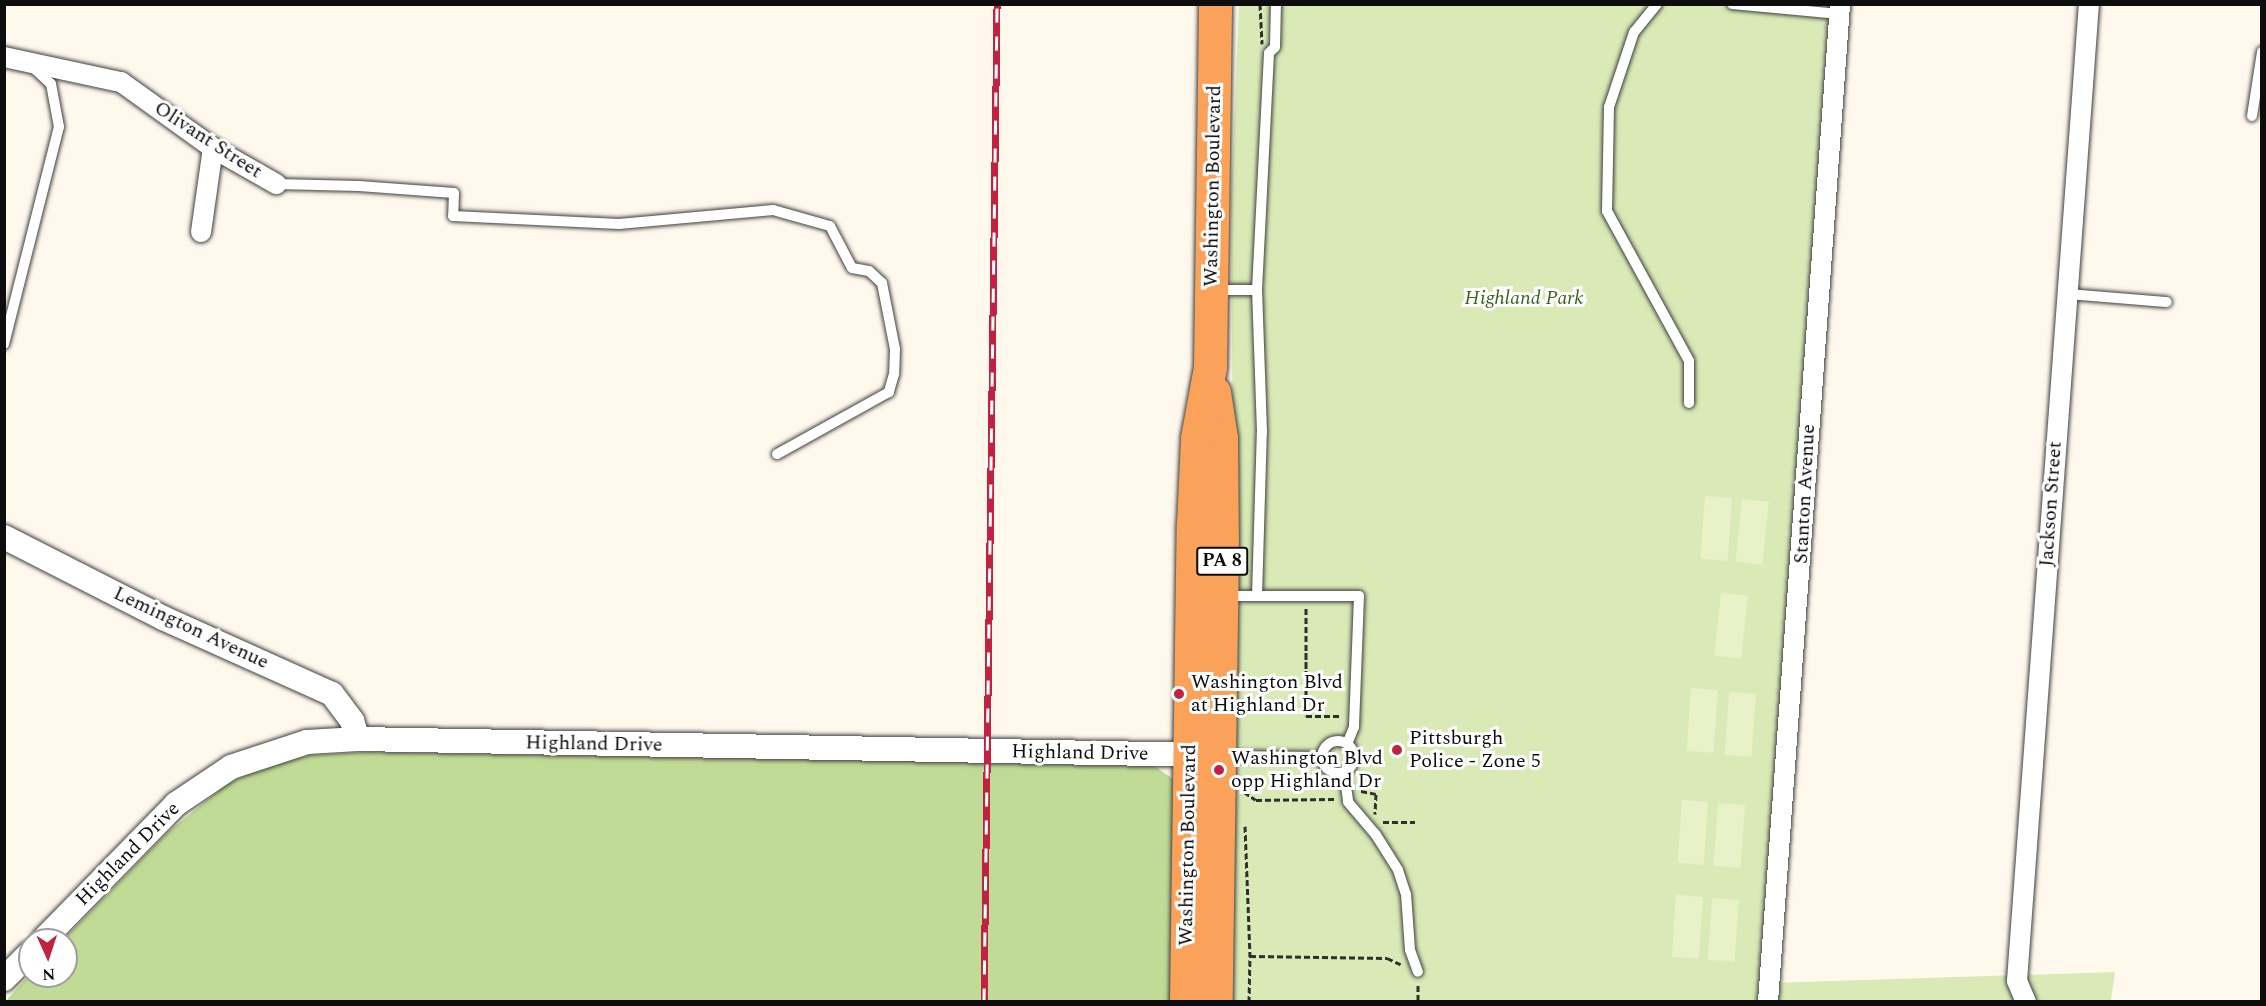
<!DOCTYPE html>
<html>
<head>
<meta charset="utf-8">
<style>
  body { margin:0 }
  #map { position:relative; width:2266px; height:1006px; overflow:hidden; background:#fff9ed; font-family:Spectral,serif }
  div>[style] { position:absolute }
  .green>* { inset:0; background:#d9eab6 }
  .forest>* { inset:0; background:#c0db95 }
  .pitch>* { inset:0; background:#e9f1c8; transform-origin:0 0 }
  .path>* { height:3px; margin-top:-1.5px; transform-origin:0; background:repeating-linear-gradient(90deg,#2f2f2f 0 6px,transparent 0 9px) }
  .roads { filter:drop-shadow(0 0 2px #404040) drop-shadow(0 0 2px #404040) }
  .service>* { height:10px; margin:-5px; padding:0 5px; transform-origin:5px; border-radius:5px; background:#fff }
  .service>.ring { margin:-5px; padding:0; box-sizing:content-box; background:none; border:10px solid #fff; border-radius:50% }
  .minor>* { height:20px; margin:-10px; padding:0 10px; transform-origin:10px; border-radius:10px; background:#fff }
  .tertiary>* { height:24px; margin:-12px; padding:0 12px; transform-origin:12px; border-radius:12px; background:#fff }
  .trunk>* { height:33px; margin:-16.5px; padding:0 16.5px; transform-origin:16.5px; border-radius:16.5px; background:#faa15a }
  .rail>* { height:7px; margin-top:-3.5px; transform-origin:0; background:repeating-linear-gradient(90deg,#fff 0 14px,#c12242 0 28px); box-sizing:border-box; border-block:2px solid #c12242 }
  .dots>* { width:16px; height:16px; translate:-50% -50%; box-sizing:border-box; border:3px solid #fff; border-radius:50% }
  span { translate:-50% -50%; white-space:nowrap; text-align:center; line-height:1.15; -webkit-text-stroke:6px #fff; paint-order:stroke }
  .shield-label span { padding:2px 4px; background:#fff; border:2px solid; border-radius:4px; -webkit-text-stroke-width:0 }
  .shield-label { font-size:18px; color:#0d0d0d; font-weight:700 }
  .street-label { font-size:20px; color:#0d0d0d }
  .park-label { font-size:20px; color:#37661c; font-style:italic }
  .poi-label { font-size:20px; color:#0d0d0d }
  .left { translate:0 -50%; text-align:left }
  .frame { position:absolute; inset:0; border:6px solid #0d0d0d; pointer-events:none }
  .north { position:absolute; left:18px; top:928px; width:60px; height:60px; box-sizing:border-box; background:#fff; border:2px solid #9e9e9e; border-radius:50%; rotate:177deg; font-size:16px; font-weight:700; line-height:24px; text-align:center; color:#0d0d0d }
  .north::after { content:''; display:block; margin:auto; width:21px; height:27px; background:#c12242; clip-path:polygon(50% 0,100% 100%,50% 72%,0 100%) }
</style>
</head>
<body>
<div id="map">
  <div class="green">
    <div style="clip-path:polygon(1239px 5px,1840px 5px,1770px 983px,2115px 972px,2111px 1001px,1224px 1002px,1233px 477px,1231px 199px)"></div>
  </div>
  <div class="forest">
    <div style="clip-path:polygon(369px 752px,1153px 765px,1173px 779px,1173px 1001px,5px 1002px,30px 974px,66px 976px,63px 940px,168px 832px,227px 784px,262px 768px,310px 755px)"></div>
  </div>
  <div class="pitch">
    <div style="left:1705px;top:496px;width:27px;height:63px;rotate:4deg"></div>
    <div style="left:1742px;top:499px;width:27px;height:63px;rotate:6deg"></div>
    <div style="left:1721px;top:593px;width:27px;height:63px;rotate:6deg"></div>
    <div style="left:1691px;top:688px;width:27px;height:63px;rotate:4deg"></div>
    <div style="left:1729px;top:692px;width:27px;height:63px;rotate:4deg"></div>
    <div style="left:1682px;top:800px;width:26px;height:63px;rotate:4deg"></div>
    <div style="left:1718px;top:803px;width:27px;height:63px;rotate:4deg"></div>
    <div style="left:1676px;top:895px;width:27px;height:62px;rotate:4deg"></div>
    <div style="left:1712px;top:898px;width:27px;height:62px;rotate:4deg"></div>
  </div>
  <div class="path">
    <div style="left:1260px;top:4px;width:40px;rotate:87.1deg"></div>
    <div style="left:1306px;top:608px;width:108px;rotate:90deg"></div>
    <div style="left:1306px;top:716px;width:35px"></div>
    <div style="left:1361px;top:791px;width:15px;rotate:11deg"></div>
    <div style="left:1376px;top:794px;width:20px;rotate:93deg"></div>
    <div style="left:1244px;top:792px;width:14px;rotate:34deg"></div>
    <div style="left:1256px;top:800px;width:78px;rotate:-0.7deg"></div>
    <div style="left:1383px;top:822px;width:32px"></div>
    <div style="left:1245px;top:826px;width:130px;rotate:87.8deg"></div>
    <div style="left:1250px;top:956px;width:137px;rotate:0.8deg"></div>
    <div style="left:1387px;top:958px;width:17px;rotate:25deg"></div>
    <div style="left:1418px;top:985px;width:17px;rotate:90deg"></div>
    <div style="left:1249px;top:1002px;width:47px;rotate:-88.8deg"></div>
  </div>
  <div class="roads">
    <div class="service">
      <div style="left:1657px;top:4px;width:36px;rotate:129deg"></div>
      <div style="left:1634px;top:32px;width:79px;rotate:108.4deg"></div>
      <div style="left:1609px;top:107px;width:104px;rotate:91.1deg"></div>
      <div style="left:1607px;top:211px;width:171px;rotate:61.3deg"></div>
      <div style="left:1689px;top:361px;width:42px;rotate:90deg"></div>
      <div style="left:1732px;top:4px;width:108px;rotate:5.3deg"></div>
      <div style="left:2252px;top:116px;width:65px;rotate:-81.1deg"></div>
      <div style="left:276px;top:184px;width:83px;rotate:1.4deg"></div>
      <div style="left:359px;top:186px;width:95px;rotate:4.2deg"></div>
      <div style="left:454px;top:193px;width:23px;rotate:92deg"></div>
      <div style="left:453px;top:216px;width:166px;rotate:2.8deg"></div>
      <div style="left:619px;top:224px;width:155px;rotate:-5.2deg"></div>
      <div style="left:773px;top:210px;width:59px;rotate:15.7deg"></div>
      <div style="left:830px;top:226px;width:47px;rotate:62.4deg"></div>
      <div style="left:852px;top:268px;width:17px;rotate:10deg"></div>
      <div style="left:869px;top:271px;width:18px;rotate:43deg"></div>
      <div style="left:882px;top:283px;width:67px;rotate:78.9deg"></div>
      <div style="left:895px;top:349px;width:25px;rotate:92deg"></div>
      <div style="left:894px;top:374px;width:19px;rotate:106deg"></div>
      <div style="left:889px;top:392px;width:128px;rotate:151deg"></div>
      <div style="left:1216px;top:290px;width:41px"></div>
      <div style="left:2067px;top:294px;width:100px;rotate:4.6deg"></div>
      <div style="left:4px;top:344px;width:224px;rotate:-75.8deg"></div>
      <div style="left:59px;top:127px;width:44px;rotate:-100.5deg"></div>
      <div style="left:51px;top:84px;width:26px;rotate:-137deg"></div>
      <div style="left:1226px;top:596px;width:133px"></div>
      <div style="left:1359px;top:596px;width:131px;rotate:92.2deg"></div>
      <div style="left:1354px;top:727px;width:18px;rotate:112deg"></div>
      <div style="left:1257px;top:596px;width:164px;rotate:-88.3deg"></div>
      <div style="left:1262px;top:432px;width:142px;rotate:-92deg"></div>
      <div style="left:1257px;top:290px;width:237px;rotate:-87.1deg"></div>
      <div style="left:1269px;top:53px;width:8px;rotate:-45deg"></div>
      <div style="left:1275px;top:47px;width:43px;rotate:-88.7deg"></div>
      <div class="ring" style="left:1322px;top:741px;width:22px;height:22px"></div>
      <div style="left:1223px;top:756px;width:98px;rotate:0.6deg"></div>
      <div style="left:1344px;top:772px;width:30px;rotate:82deg"></div>
      <div style="left:1348px;top:802px;width:43px;rotate:49.7deg"></div>
      <div style="left:1376px;top:835px;width:41px;rotate:57.8deg"></div>
      <div style="left:1398px;top:870px;width:25px;rotate:72deg"></div>
      <div style="left:1406px;top:894px;width:56px;rotate:85.9deg"></div>
      <div style="left:1410px;top:950px;width:23px;rotate:70deg"></div>
    </div>
    <div class="minor">
      <div style="left:4px;top:57px;width:120px;rotate:12.1deg"></div>
      <div style="left:121px;top:82px;width:113px;rotate:35.7deg"></div>
      <div style="left:213px;top:148px;width:73px;rotate:29.7deg"></div>
      <div style="left:201px;top:232px;width:85px;rotate:-81.9deg"></div>
      <div style="left:1768px;top:1002px;width:1001px;rotate:-85.87deg"></div>
      <div style="left:2026px;top:1002px;width:23px;rotate:-113deg"></div>
      <div style="left:2017px;top:981px;width:980px;rotate:-85.79deg"></div>
    </div>
    <div class="tertiary">
      <div style="left:4px;top:537px;width:178px;rotate:27deg"></div>
      <div style="left:163px;top:618px;width:185px;rotate:24.2deg"></div>
      <div style="left:332px;top:694px;width:34px;rotate:53deg"></div>
      <div style="left:352px;top:721px;width:19px;rotate:72deg"></div>
      <div style="left:43px;top:940px;width:190px;rotate:-45.6deg"></div>
      <div style="left:176px;top:804px;width:66px;rotate:-33.9deg"></div>
      <div style="left:231px;top:767px;width:80px;rotate:-18.2deg"></div>
      <div style="left:307px;top:742px;width:51px;rotate:-3.4deg"></div>
      <div style="left:358px;top:739px;width:848px;rotate:1.08deg"></div>
      <div style="left:4px;top:979px;width:37px;rotate:-45deg"></div>
    </div>
    <div class="trunk">
      <div style="left:1214px;top:392px;width:47px;rotate:81.3deg"></div>
      <div style="left:1221px;top:438px;width:109px;rotate:89.5deg"></div>
      <div style="left:1222px;top:547px;width:455px;rotate:90.8deg"></div>
      <div style="left:1186px;top:1002px;width:478px;rotate:-89.2deg"></div>
      <div style="left:1193px;top:524px;width:86px;rotate:-87.3deg"></div>
      <div style="left:1197px;top:438px;width:72px;rotate:-79.6deg"></div>
      <div style="left:1210px;top:367px;width:363px;rotate:-89.2deg"></div>
    </div>
  </div>
  <div class="rail">
    <div style="left:984px;top:1002px;width:998px;rotate:-89.25deg"></div>
  </div>
  <div class="dots">
    <div style="left:1179px;top:694px;background:#c12242"></div>
    <div style="left:1397px;top:750px;background:#c12242"></div>
    <div style="left:1219px;top:770px;background:#c12242"></div>
  </div>
  <div class="shield-label">
    <span style="left:1222px;top:561px">PA 8</span>
  </div>
  <div class="street-label">
    <span style="left:208px;top:140px;rotate:33deg">Olivant Street</span>
    <span style="left:1213px;top:186px;rotate:-89deg">Washington Boulevard</span>
    <span style="left:1805px;top:494px;rotate:-87deg">Stanton Avenue</span>
    <span style="left:2051px;top:504px;rotate:-86deg">Jackson Street</span>
    <span style="left:191px;top:628px;rotate:25deg">Lemington Avenue</span>
    <span style="left:594px;top:744px;rotate:1deg">Highland Drive</span>
    <span style="left:1080px;top:753px;rotate:1deg">Highland Drive</span>
    <span style="left:1188px;top:845px;rotate:-89deg">Washington Boulevard</span>
    <span style="left:128px;top:854px;rotate:-45deg">Highland Drive</span>
  </div>
  <div class="park-label">
    <span style="left:1524px;top:298px">Highland Park</span>
  </div>
  <div class="poi-label">
    <span class="left" style="left:1191px;top:694px">Washington Blvd<br>at Highland Dr</span>
    <span class="left" style="left:1409px;top:750px">Pittsburgh<br>Police - Zone 5</span>
    <span class="left" style="left:1231px;top:770px">Washington Blvd<br>opp Highland Dr</span>
  </div>
  <div class="frame"></div>
  <div class="north">N</div>
</div>
</body>
</html>
